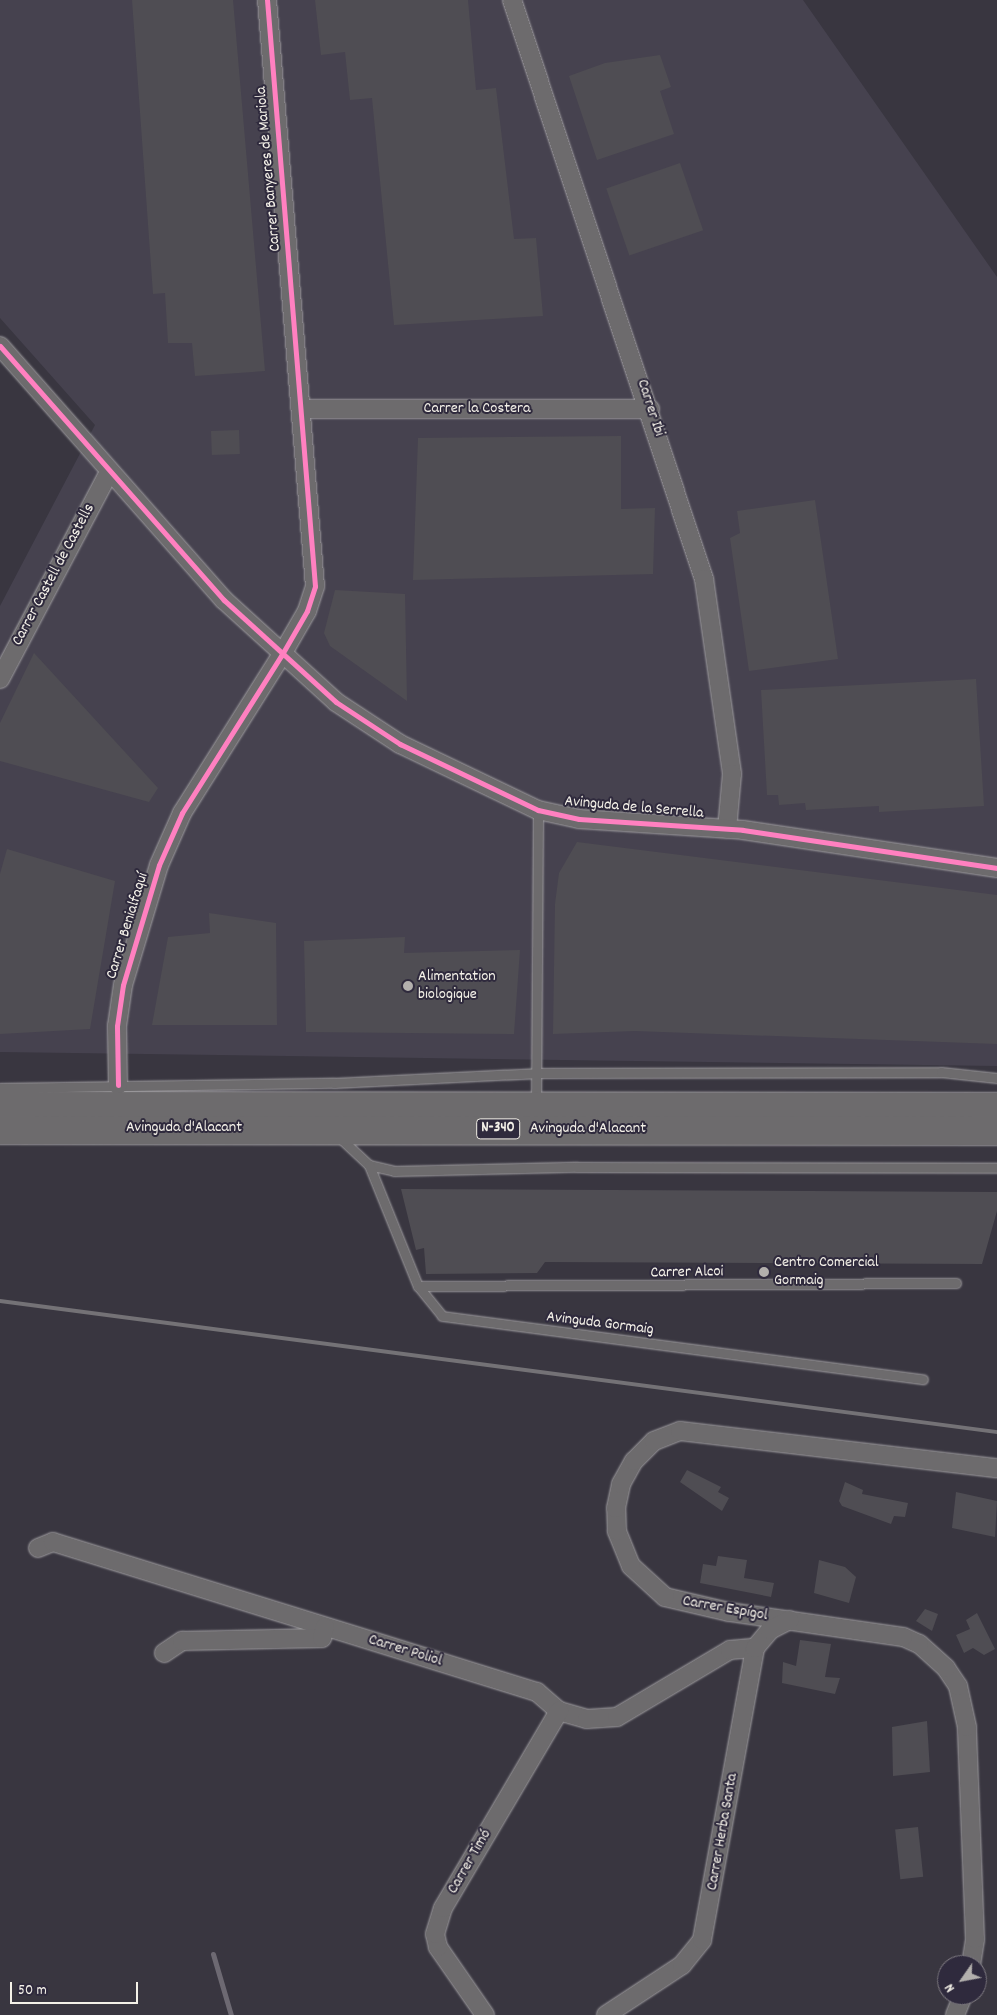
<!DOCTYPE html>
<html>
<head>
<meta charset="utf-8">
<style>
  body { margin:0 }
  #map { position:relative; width:997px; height:2015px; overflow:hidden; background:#393640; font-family:Dekko,sans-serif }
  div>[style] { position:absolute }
  .built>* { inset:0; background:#46424f }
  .stream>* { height:5px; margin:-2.5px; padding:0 2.5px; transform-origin:2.5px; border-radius:2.5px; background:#6d6972 }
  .building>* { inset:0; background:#4f4d53; transform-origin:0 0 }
  .roads { filter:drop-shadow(0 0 1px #9e9c9f) drop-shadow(0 0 1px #9e9c9f) }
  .service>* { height:9px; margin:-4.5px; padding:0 4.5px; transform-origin:4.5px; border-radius:4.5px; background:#6d6b6d }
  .minor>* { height:18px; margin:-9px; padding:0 9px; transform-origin:9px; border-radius:9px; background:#6d6b6d }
  .primary>* { height:28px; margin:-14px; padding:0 14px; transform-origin:14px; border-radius:14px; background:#6d6b6d }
  .rail>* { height:4px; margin:-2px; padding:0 2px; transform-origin:2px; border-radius:2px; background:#747276 }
  .cycleway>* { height:5px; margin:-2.5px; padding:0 2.5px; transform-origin:2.5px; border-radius:2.5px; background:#ff80c0 }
  .dots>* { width:14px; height:14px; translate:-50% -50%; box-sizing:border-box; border:2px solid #2f2a3d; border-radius:50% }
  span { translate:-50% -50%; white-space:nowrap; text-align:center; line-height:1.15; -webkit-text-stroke:4px #2f2a3d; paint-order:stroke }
  .shield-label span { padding:1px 4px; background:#2f2a3d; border:1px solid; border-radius:4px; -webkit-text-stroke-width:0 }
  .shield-label { font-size:15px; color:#f4f1e8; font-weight:700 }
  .street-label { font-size:16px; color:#f4f1e8 }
  .poi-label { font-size:16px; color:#f4f1e8 }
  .left { translate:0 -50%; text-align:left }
  .north { position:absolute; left:937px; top:1955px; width:50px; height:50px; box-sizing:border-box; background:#2f2a3d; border:1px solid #7e7a81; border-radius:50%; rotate:237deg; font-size:14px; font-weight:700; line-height:20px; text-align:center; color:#f4f1e8 }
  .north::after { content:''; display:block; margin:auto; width:18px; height:22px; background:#b3b0ad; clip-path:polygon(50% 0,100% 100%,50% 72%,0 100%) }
  .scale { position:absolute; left:10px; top:1982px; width:128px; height:22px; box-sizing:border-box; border:2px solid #f4f1e8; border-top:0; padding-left:6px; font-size:15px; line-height:18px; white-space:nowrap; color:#f4f1e8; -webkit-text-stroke:4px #2f2a3d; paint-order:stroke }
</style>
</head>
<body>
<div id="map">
  <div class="built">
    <div style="clip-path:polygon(0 0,803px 0,997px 277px,997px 1066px,0 1052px,0 606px,95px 425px,0 318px)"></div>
  </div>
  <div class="stream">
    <div style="left:213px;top:1954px;width:64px;rotate:73.6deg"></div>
  </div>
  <div class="building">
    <div style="clip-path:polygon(132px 0,233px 0,265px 371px,195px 376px,192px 343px,168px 343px,165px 293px,153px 294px)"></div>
    <div style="clip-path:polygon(315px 0,468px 0,476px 90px,496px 88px,514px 239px,536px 238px,543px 316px,394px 325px,372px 98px,350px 100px,345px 52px,321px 55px)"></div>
    <div style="clip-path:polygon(660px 55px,671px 87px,660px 91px,674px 134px,597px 160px,569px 76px,605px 63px)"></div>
    <div style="left:680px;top:163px;width:71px;height:78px;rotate:71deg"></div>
    <div style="left:239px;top:430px;width:24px;height:28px;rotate:88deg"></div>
    <div style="clip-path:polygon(621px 436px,621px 509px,655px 508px,653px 574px,413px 580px,418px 438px)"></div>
    <div style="clip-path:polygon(815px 500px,838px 659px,749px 671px,730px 538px,740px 533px,737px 511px)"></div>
    <div style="clip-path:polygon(335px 590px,405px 594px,407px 701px,330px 646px,324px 633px)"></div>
    <div style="clip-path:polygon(34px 653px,158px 788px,149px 802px,0 761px,0 723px)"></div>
    <div style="clip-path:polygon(976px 679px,984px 806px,879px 812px,879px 806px,806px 810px,805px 803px,779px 805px,778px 795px,767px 795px,761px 690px)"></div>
    <div style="clip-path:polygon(577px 842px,997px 895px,997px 1044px,635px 1031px,553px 1034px,555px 904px,559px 873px)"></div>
    <div style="clip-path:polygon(7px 849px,115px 881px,90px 1029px,0 1034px,0 874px)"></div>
    <div style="clip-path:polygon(209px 913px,276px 923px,277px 1025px,152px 1025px,168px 937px,210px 933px)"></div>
    <div style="clip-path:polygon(405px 937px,404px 953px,520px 950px,514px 1034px,306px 1032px,304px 941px)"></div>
    <div style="clip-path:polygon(401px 1189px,997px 1192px,997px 1211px,982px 1264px,545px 1262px,537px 1273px,426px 1274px,424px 1248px,416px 1250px)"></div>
    <div style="clip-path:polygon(687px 1470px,721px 1487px,718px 1492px,729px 1498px,722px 1511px,680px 1482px)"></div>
    <div style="clip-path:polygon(845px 1482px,863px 1490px,862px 1494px,908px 1503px,905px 1517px,894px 1516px,891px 1524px,842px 1506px,839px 1501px)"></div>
    <div style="clip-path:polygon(956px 1492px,997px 1501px,995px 1537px,952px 1528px)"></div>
    <div style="clip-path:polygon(718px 1556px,747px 1560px,744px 1578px,774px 1583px,771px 1597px,700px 1583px,703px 1564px,716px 1566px)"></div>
    <div style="clip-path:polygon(819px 1560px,845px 1567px,856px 1577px,849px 1603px,814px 1593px)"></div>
    <div style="clip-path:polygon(925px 1609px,938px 1614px,932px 1631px,916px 1621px)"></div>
    <div style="clip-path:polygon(977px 1613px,995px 1649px,984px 1655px,973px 1648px,964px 1653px,956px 1635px,970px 1629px,966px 1620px)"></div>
    <div style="clip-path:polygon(800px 1640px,831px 1644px,825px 1677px,840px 1678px,835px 1694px,782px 1683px,783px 1662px,796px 1666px)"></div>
    <div style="clip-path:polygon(927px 1721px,930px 1772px,893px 1776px,892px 1727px)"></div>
    <div style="left:918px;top:1827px;width:50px;height:23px;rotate:84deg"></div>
  </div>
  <div class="roads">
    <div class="service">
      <div style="left:0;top:1088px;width:334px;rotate:-0.9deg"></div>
      <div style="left:334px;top:1083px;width:202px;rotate:-2.8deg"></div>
      <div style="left:536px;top:1073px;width:405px;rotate:-0.1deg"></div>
      <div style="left:941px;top:1072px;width:56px;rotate:6.1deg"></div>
      <div style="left:536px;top:1104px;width:294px;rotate:-89.6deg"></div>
      <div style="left:339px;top:1137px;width:41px;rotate:43deg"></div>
      <div style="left:369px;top:1165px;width:26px;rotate:13deg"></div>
      <div style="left:394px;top:1171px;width:183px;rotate:-1.3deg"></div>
      <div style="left:577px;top:1167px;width:420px;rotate:0.1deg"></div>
      <div style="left:369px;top:1165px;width:131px;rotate:68deg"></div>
      <div style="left:418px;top:1286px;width:38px;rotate:51deg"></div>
      <div style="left:442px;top:1316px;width:485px;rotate:7.5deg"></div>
      <div style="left:418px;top:1286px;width:538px;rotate:-0.32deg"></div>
    </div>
    <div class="minor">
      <div style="left:512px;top:0;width:610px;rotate:71.65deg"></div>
      <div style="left:704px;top:579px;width:197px;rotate:81.8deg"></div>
      <div style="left:732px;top:774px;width:55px;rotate:95.2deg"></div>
      <div style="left:0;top:346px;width:339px;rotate:48.6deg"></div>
      <div style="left:224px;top:600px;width:151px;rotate:42.3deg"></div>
      <div style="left:336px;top:702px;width:77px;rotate:33.3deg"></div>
      <div style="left:400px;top:744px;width:153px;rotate:25.6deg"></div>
      <div style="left:538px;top:810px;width:42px;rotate:12.4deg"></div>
      <div style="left:579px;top:819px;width:164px;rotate:3.8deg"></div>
      <div style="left:743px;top:830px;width:257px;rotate:8.5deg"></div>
      <div style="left:303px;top:409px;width:347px"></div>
      <div style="left:0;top:679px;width:234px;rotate:-62.2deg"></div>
      <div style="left:118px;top:1085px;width:59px;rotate:-91deg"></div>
      <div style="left:117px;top:1026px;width:41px;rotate:-81.7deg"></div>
      <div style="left:123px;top:985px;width:125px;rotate:-73.3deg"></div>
      <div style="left:159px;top:865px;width:57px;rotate:-66.1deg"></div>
      <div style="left:182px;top:813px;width:186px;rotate:-57.8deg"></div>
      <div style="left:281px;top:656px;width:52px;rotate:-60deg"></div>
      <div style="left:307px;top:611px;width:26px;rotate:-72deg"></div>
      <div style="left:315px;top:586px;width:588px;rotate:-94.68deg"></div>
      <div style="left:38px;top:1548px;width:16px;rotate:-22deg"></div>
      <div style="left:53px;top:1542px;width:507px;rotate:17.22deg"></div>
      <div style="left:537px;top:1692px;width:29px;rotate:41deg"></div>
      <div style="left:559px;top:1711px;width:29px;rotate:16deg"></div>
      <div style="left:587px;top:1719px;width:30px;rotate:-4deg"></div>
      <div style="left:617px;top:1717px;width:131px;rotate:-30.7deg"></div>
      <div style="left:730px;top:1650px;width:25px;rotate:-5deg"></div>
      <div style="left:164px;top:1653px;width:22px;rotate:-34deg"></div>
      <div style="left:182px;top:1641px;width:140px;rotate:-1.2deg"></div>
      <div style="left:322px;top:1638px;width:11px;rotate:-75deg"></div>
      <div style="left:971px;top:1965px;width:26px;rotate:-81deg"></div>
      <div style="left:975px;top:1939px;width:212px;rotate:-92.2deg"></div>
      <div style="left:967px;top:1727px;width:42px;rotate:-102.4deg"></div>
      <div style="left:958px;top:1686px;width:22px;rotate:-124deg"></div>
      <div style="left:946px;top:1668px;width:36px;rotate:-138deg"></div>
      <div style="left:919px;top:1644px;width:17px;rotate:-156deg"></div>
      <div style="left:903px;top:1637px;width:176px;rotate:-171.8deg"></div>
      <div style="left:729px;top:1612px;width:66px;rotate:-166.8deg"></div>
      <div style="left:665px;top:1597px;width:46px;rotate:-137.6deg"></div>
      <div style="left:631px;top:1566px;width:38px;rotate:-112deg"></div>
      <div style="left:617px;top:1531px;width:23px;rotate:-92deg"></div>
      <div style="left:616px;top:1508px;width:25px;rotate:-78deg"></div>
      <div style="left:621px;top:1484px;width:26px;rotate:-61deg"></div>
      <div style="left:634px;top:1461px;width:28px;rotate:-45deg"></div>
      <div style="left:654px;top:1441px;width:28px;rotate:-21deg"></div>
      <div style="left:680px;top:1431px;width:319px;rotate:6.7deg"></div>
      <div style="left:485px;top:2015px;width:83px;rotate:-124.7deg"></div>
      <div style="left:438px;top:1947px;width:13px;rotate:-103deg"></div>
      <div style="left:435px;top:1934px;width:27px;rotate:-73deg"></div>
      <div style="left:443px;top:1908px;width:229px;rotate:-59.5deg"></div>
      <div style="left:606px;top:2015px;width:91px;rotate:-33.3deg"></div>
      <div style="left:682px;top:1965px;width:32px;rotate:-51deg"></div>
      <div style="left:702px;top:1940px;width:297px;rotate:-79.7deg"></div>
      <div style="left:755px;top:1648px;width:23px;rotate:-50deg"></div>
      <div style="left:770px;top:1630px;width:22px;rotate:-27deg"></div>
      <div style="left:955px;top:2015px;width:22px;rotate:-68deg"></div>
    </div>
    <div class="primary">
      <div style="left:0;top:1106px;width:997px;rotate:0.06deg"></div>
      <div style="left:0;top:1130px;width:997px;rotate:0.06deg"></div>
    </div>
  </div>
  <div class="rail">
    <div style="left:0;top:1301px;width:1006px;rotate:7.49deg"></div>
  </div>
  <div class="cycleway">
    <div style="left:0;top:346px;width:339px;rotate:48.6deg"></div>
    <div style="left:224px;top:600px;width:151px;rotate:42.3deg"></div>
    <div style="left:336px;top:702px;width:77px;rotate:33.3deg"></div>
    <div style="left:400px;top:744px;width:153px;rotate:25.6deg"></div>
    <div style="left:538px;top:810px;width:42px;rotate:12.4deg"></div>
    <div style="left:579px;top:819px;width:164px;rotate:3.8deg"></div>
    <div style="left:743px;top:830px;width:257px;rotate:8.5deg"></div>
    <div style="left:118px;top:1085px;width:59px;rotate:-91deg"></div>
    <div style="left:117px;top:1026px;width:41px;rotate:-81.7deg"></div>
    <div style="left:123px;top:985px;width:125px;rotate:-73.3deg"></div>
    <div style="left:159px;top:865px;width:57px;rotate:-66.1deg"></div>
    <div style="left:182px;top:813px;width:186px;rotate:-57.8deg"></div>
    <div style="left:281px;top:656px;width:52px;rotate:-60deg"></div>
    <div style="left:307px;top:611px;width:26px;rotate:-72deg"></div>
    <div style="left:315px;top:586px;width:588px;rotate:-94.68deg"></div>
  </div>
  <div class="dots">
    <div style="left:408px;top:986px;background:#b3b0ad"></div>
    <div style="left:764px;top:1272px;background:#b3b0ad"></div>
  </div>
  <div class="shield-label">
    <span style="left:498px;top:1129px">N-340</span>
  </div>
  <div class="street-label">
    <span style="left:269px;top:169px;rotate:-95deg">Carrer Banyeres de Mariola</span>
    <span style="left:650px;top:408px;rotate:72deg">Carrer Ibi</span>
    <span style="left:477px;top:409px">Carrer la Costera</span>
    <span style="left:54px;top:575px;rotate:-62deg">Carrer Castell de Castells</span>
    <span style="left:634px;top:808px;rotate:5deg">Avinguda de la Serrella</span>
    <span style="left:128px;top:926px;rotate:-73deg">Carrer Benialfaquí</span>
    <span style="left:184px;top:1128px">Avinguda d'Alacant</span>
    <span style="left:588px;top:1129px">Avinguda d'Alacant</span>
    <span style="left:687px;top:1273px;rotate:-1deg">Carrer Alcoi</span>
    <span style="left:600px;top:1324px;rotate:7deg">Avinguda Gormaig</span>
    <span style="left:725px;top:1609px;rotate:10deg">Carrer Espígol</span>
    <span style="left:405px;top:1651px;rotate:17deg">Carrer Poliol</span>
    <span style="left:723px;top:1832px;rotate:-80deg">Carrer Herba Santa</span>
    <span style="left:470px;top:1862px;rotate:-60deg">Carrer Timó</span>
  </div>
  <div class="poi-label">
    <span class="left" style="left:418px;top:986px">Alimentation<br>biologique</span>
    <span class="left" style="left:774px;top:1272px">Centro Comercial<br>Gormaig</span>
  </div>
  <div class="north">N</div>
  <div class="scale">50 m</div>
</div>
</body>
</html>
